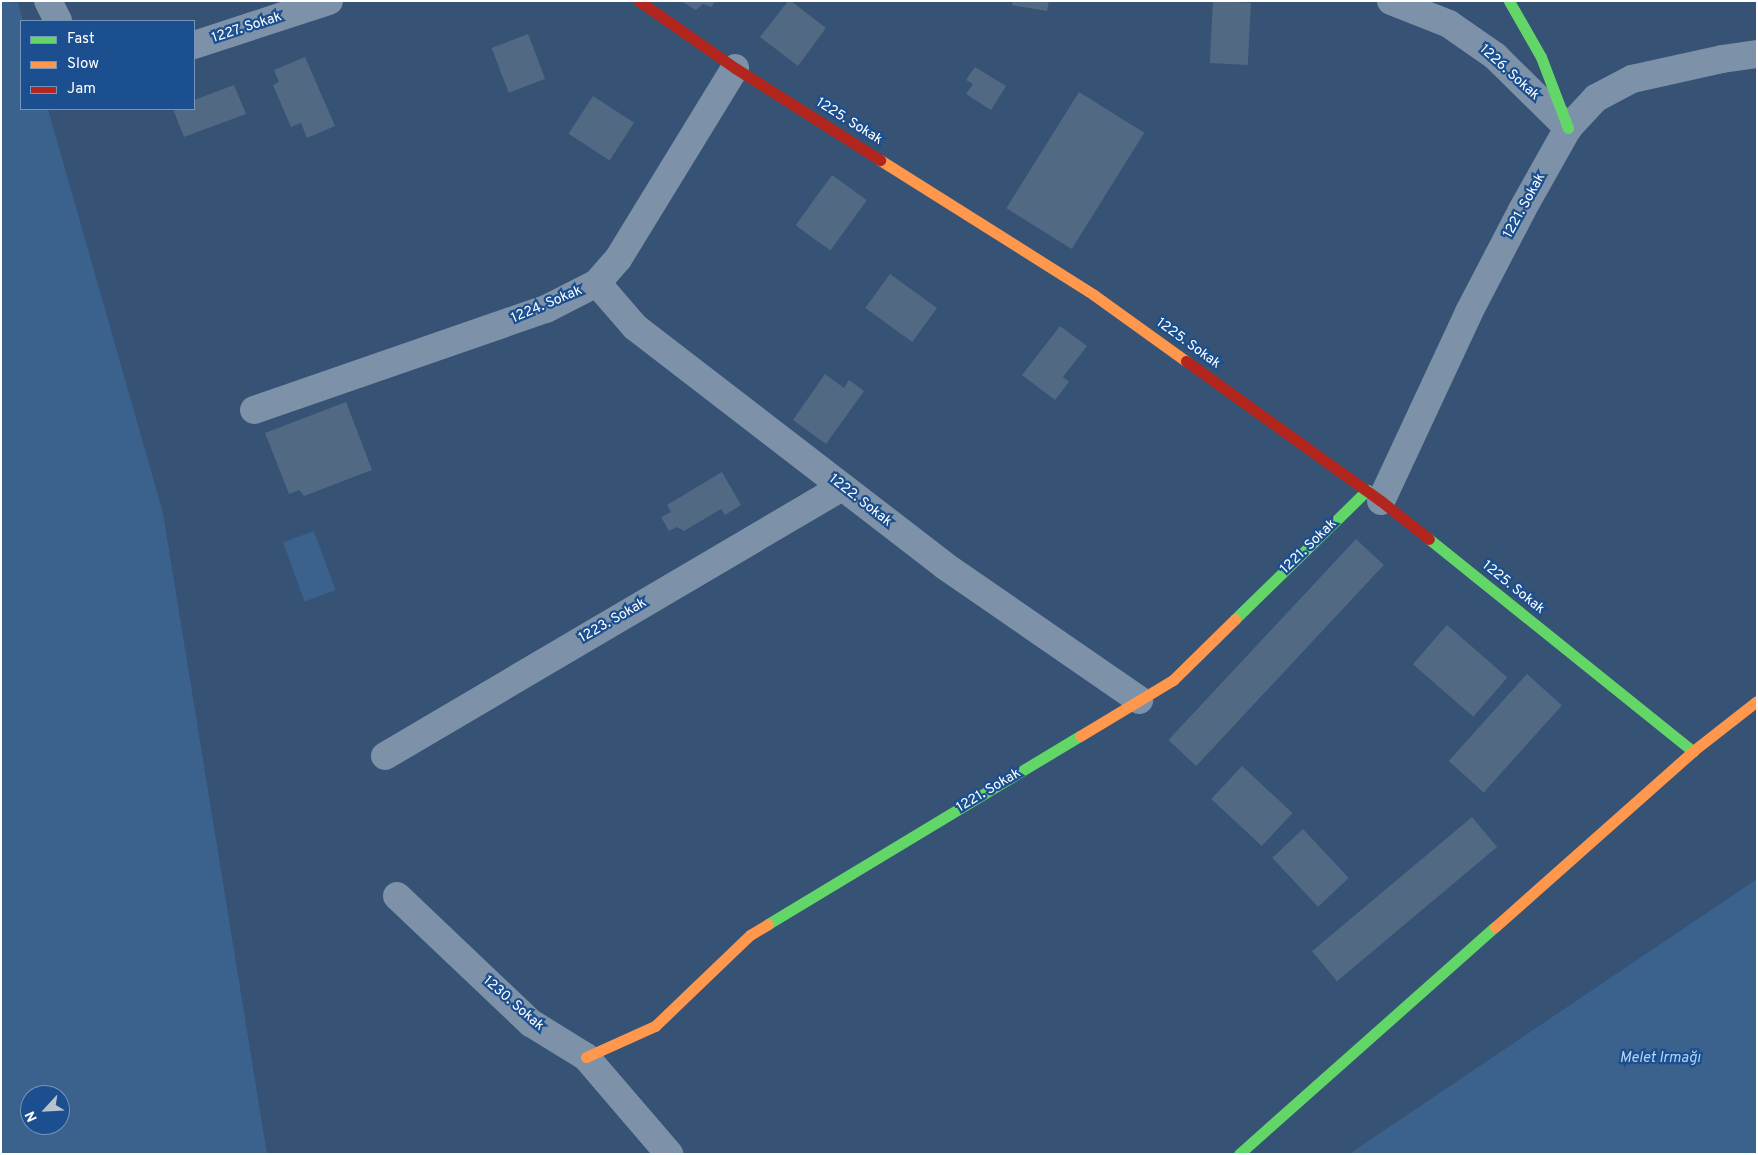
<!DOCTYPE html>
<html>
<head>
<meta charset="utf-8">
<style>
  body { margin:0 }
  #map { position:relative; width:1758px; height:1155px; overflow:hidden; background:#365274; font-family:Overpass,sans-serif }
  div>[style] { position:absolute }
  .water>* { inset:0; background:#3b618d; transform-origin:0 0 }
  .building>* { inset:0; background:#526984; transform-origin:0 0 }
  .street>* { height:28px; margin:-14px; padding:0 14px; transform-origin:14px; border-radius:14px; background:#7d92a8 }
  .fast>* { height:11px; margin:-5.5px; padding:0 5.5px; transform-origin:5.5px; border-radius:5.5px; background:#63d668 }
  .slow>* { height:11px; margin:-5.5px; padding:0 5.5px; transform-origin:5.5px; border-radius:5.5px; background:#ff974d }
  .jam>* { height:11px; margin:-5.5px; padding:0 5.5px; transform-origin:5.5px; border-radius:5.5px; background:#b3261e }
  span { translate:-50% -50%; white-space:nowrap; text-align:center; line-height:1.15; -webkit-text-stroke:4.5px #1b4f8f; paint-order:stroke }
  .street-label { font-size:14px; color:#fff }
  .water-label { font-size:15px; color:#b5d3f5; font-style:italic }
  .frame { position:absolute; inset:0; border:2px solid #fff; pointer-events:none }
  .legend { position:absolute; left:20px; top:20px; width:175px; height:90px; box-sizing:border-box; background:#1b4f8f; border:1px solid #7695bc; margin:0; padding:6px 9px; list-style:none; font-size:15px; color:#fff }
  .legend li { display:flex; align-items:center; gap:10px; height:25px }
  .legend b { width:25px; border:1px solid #7695bc }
  .north { position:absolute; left:20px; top:1085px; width:50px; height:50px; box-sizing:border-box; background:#1b4f8f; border:1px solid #7695bc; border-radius:50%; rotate:245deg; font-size:14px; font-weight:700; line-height:20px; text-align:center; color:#fff }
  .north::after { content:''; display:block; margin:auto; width:18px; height:22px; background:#b9c2ce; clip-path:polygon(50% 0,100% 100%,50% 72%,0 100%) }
</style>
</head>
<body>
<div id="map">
  <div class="water">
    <div style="clip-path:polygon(evenodd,1px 1px,18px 3px,23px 21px,21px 21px,21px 109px,48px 109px,163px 513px,267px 1154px,1px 1154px,1px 1px,30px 1095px,60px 1095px,60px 1125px,30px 1125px,30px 1095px)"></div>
    <div style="left:314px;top:531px;width:63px;height:33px;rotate:70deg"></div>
    <div style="clip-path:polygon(1757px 879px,1757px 1154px,1349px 1154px)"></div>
  </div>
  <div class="building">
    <div style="clip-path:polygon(681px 1px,716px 1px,711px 7px,703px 4px,696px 10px)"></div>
    <div style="clip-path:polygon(788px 1px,791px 1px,826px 28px,798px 66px,760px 37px)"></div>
    <div style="clip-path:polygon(1013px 1px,1049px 1px,1047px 11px,1012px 5px)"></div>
    <div style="left:1213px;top:1px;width:38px;height:62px;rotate:3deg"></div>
    <div style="left:528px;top:34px;width:48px;height:39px;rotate:69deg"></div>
    <div style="clip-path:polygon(305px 57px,335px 126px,307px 138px,301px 123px,291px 127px,273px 85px,279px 82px,274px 70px)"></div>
    <div style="clip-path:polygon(975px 67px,1006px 86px,991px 110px,966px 94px,973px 84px,966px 80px)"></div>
    <div style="clip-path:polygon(234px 85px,246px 114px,184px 137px,173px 109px,194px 109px,194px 100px)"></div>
    <div style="left:1079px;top:92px;width:77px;height:137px;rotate:32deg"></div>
    <div style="left:593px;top:96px;width:49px;height:45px;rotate:33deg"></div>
    <div style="left:832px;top:175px;width:43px;height:62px;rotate:36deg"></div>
    <div style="left:890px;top:274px;width:58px;height:42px;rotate:36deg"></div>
    <div style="clip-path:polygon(1060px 326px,1087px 346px,1063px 377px,1069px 382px,1055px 400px,1022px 375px)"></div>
    <div style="clip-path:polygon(825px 374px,844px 388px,849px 380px,864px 391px,826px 444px,793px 420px)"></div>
    <div style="clip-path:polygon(346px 402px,372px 470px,304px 496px,299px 490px,289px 494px,265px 433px)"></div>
    <div style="clip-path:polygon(722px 472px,741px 505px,725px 515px,721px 509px,684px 531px,677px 527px,669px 531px,661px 517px,671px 512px,667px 505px)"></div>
    <div style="left:1356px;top:539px;width:38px;height:275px;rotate:43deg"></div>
    <div style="left:1447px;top:625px;width:80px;height:52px;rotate:41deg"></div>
    <div style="left:1527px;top:674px;width:47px;height:117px;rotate:42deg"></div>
    <div style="left:1242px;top:766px;width:69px;height:45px;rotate:43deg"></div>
    <div style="left:1472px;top:817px;width:39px;height:209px;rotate:50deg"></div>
    <div style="left:1303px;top:829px;width:67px;height:42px;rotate:47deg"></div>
  </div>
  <div class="street">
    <div style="left:48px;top:1px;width:22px;rotate:63deg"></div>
    <div style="left:1391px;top:1px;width:62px;rotate:21.6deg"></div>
    <div style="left:1449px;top:24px;width:56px;rotate:34.8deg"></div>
    <div style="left:1495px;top:56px;width:103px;rotate:44.6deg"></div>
    <div style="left:194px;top:45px;width:142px;rotate:-18.1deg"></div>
    <div style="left:597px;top:283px;width:58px;rotate:49.2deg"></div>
    <div style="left:635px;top:327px;width:391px;rotate:37.6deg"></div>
    <div style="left:945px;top:566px;width:236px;rotate:34.6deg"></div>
    <div style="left:254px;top:410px;width:309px;rotate:-19.1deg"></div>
    <div style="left:546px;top:309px;width:57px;rotate:-27deg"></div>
    <div style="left:597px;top:283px;width:32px;rotate:-49deg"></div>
    <div style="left:618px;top:259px;width:224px;rotate:-58.5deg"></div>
    <div style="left:1381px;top:501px;width:208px;rotate:-65deg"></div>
    <div style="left:1469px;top:312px;width:115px;rotate:-62.5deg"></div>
    <div style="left:1522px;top:210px;width:94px;rotate:-60.7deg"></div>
    <div style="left:1568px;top:128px;width:41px;rotate:-47deg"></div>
    <div style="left:1596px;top:98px;width:41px;rotate:-27.8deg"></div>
    <div style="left:1632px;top:79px;width:92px;rotate:-12.5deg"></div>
    <div style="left:1722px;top:59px;width:35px;rotate:-8deg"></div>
    <div style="left:385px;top:756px;width:530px;rotate:-30.48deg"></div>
    <div style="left:397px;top:896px;width:185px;rotate:43.5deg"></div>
    <div style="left:531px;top:1023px;width:65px;rotate:31.7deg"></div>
    <div style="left:586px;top:1057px;width:128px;rotate:49.4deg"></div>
  </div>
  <div class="fast">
    <div style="left:1509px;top:1px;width:64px;rotate:60.3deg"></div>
    <div style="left:1541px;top:57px;width:76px;rotate:69.2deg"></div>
    <div style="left:1429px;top:539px;width:339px;rotate:38.8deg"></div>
    <div style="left:1235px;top:619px;width:185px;rotate:-44.3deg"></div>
    <div style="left:768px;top:924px;width:364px;rotate:-31.1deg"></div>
    <div style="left:1239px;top:1154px;width:342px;rotate:-41.6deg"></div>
  </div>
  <div class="slow">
    <div style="left:880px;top:160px;width:253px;rotate:32.2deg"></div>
    <div style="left:1094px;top:295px;width:113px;rotate:35.7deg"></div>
    <div style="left:1080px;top:736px;width:109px;rotate:-31.1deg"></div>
    <div style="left:1173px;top:680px;width:87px;rotate:-44.5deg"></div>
    <div style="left:1495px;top:927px;width:265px;rotate:-41.6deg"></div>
    <div style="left:1693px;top:751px;width:81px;rotate:-38deg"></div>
    <div style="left:586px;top:1057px;width:76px;rotate:-24.2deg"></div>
    <div style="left:655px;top:1026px;width:132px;rotate:-43.8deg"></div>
    <div style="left:750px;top:935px;width:21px;rotate:-31deg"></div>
  </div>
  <div class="jam">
    <div style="left:639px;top:1px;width:117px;rotate:34.9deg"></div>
    <div style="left:735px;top:68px;width:172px;rotate:32.4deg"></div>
    <div style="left:1186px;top:361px;width:240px;rotate:35.7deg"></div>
    <div style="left:1381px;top:501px;width:61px;rotate:38.4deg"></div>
  </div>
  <div class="street-label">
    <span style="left:247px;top:28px;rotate:-18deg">1227. Sokak</span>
    <span style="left:1509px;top:73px;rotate:42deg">1226. Sokak</span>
    <span style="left:849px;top:122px;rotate:32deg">1225. Sokak</span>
    <span style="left:1525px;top:206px;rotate:-61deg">1221. Sokak</span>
    <span style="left:547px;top:305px;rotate:-23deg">1224. Sokak</span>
    <span style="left:1188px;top:344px;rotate:36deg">1225. Sokak</span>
    <span style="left:860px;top:501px;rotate:38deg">1222. Sokak</span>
    <span style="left:1309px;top:547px;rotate:-44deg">1221. Sokak</span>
    <span style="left:1513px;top:588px;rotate:39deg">1225. Sokak</span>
    <span style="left:613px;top:621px;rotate:-30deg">1223. Sokak</span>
    <span style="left:989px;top:791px;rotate:-31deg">1221. Sokak</span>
    <span style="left:513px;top:1004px;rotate:41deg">1230. Sokak</span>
  </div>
  <div class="water-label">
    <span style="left:1660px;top:1059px">Melet Irmağı</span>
  </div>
  <div class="frame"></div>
  <ul class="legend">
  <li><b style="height:6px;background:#63d668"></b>Fast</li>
  <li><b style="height:6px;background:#ff974d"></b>Slow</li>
  <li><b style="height:6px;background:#b3261e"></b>Jam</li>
  </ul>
  <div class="north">N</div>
</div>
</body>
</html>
